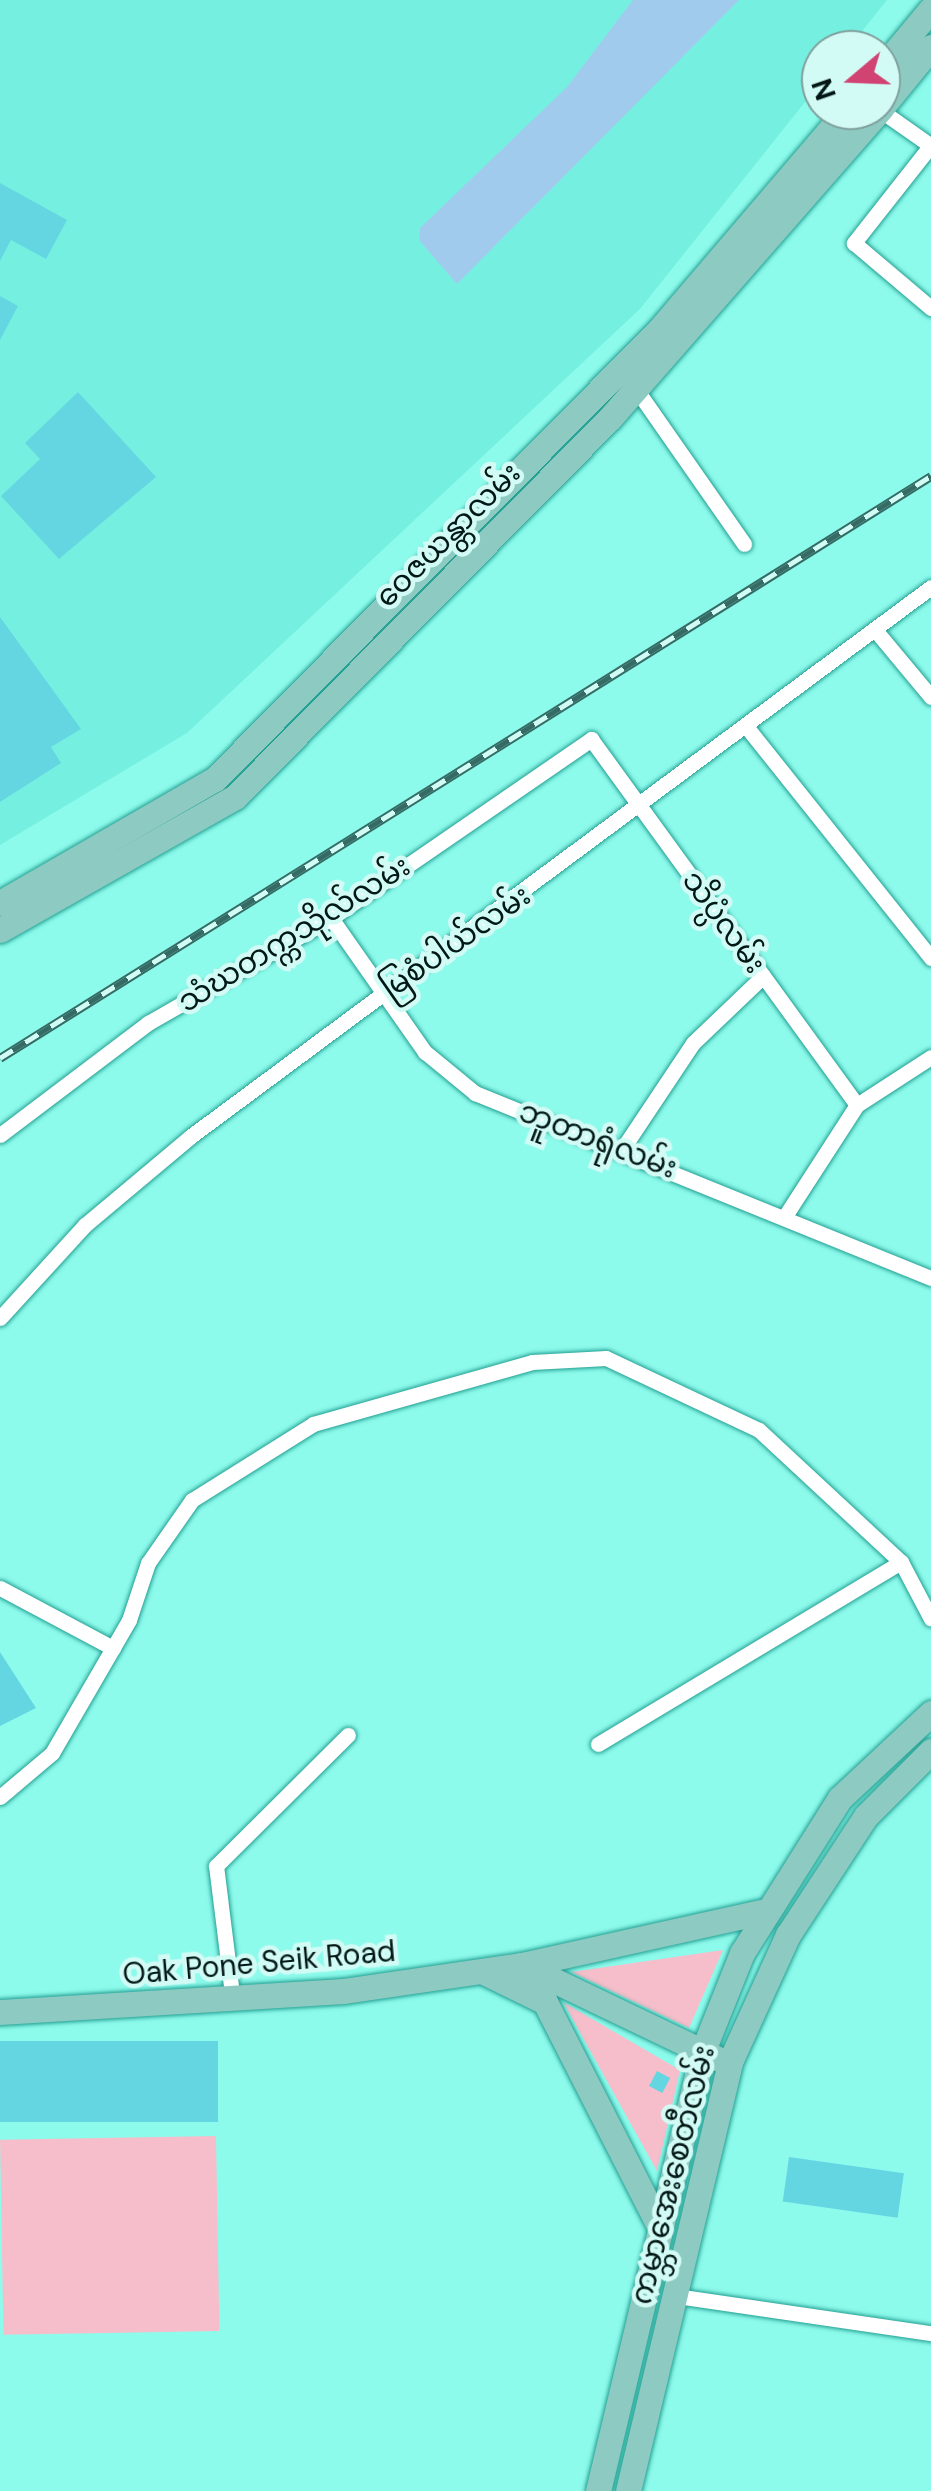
<!DOCTYPE html>
<html>
<head>
<meta charset="utf-8">
<style>
  body { margin:0 }
  #map { position:relative; width:931px; height:2491px; overflow:hidden; background:#8dfbec; font-family:"DM Sans","Noto Sans Myanmar",sans-serif }
  div>[style] { position:absolute }
  .built>* { inset:0; background:#75f0e0 }
  .green>* { inset:0; background:#f6beca; transform-origin:0 0 }
  .water>* { inset:0; background:#a1cbed }
  .building>* { inset:0; background:#64d6e1; transform-origin:0 0 }
  .roads { filter:drop-shadow(0 0 2px #239f92) drop-shadow(0 0 2px #239f92) }
  .street>* { height:15px; margin:-7.5px; padding:0 7.5px; transform-origin:7.5px; border-radius:7.5px; background:#fff }
  .primary>* { height:25px; margin:-12.5px; padding:0 12.5px; transform-origin:12.5px; border-radius:12.5px; background:#8dcac2 }
  .rail>* { height:9px; margin-top:-4.5px; transform-origin:0; background:repeating-linear-gradient(90deg,#d3fbf5 0 15px,#356b64 0 30px); box-sizing:border-box; border-block:2px solid #356b64 }
  span { translate:-50% -50%; white-space:nowrap; text-align:center; line-height:1.15; -webkit-text-stroke:9px #d3fbf5; paint-order:stroke }
  .street-label { font-size:30px; color:#021816 }
  .north { position:absolute; left:801px; top:30px; width:100px; height:100px; box-sizing:border-box; background:#d3fbf5; border:2px solid #7fa09c; border-radius:50%; rotate:251deg; font-size:28px; font-weight:700; line-height:40px; text-align:center; color:#021816 }
  .north::after { content:''; display:block; margin:auto; width:35px; height:45px; background:#d04372; clip-path:polygon(50% 0,100% 100%,50% 72%,0 100%) }
</style>
</head>
<body>
<div id="map">
  <div class="built">
    <div style="clip-path:polygon(0 0,887px 0,847px 50px,821px 50px,821px 82px,640px 309px,187px 733px,0 845px)"></div>
  </div>
  <div class="green">
    <div style="clip-path:polygon(723px 1950px,689px 2028px,571px 1972px)"></div>
    <div style="clip-path:polygon(563px 2002px,680px 2070px,657px 2171px)"></div>
    <div style="left:216px;top:2136px;width:195px;height:216px;rotate:89deg"></div>
  </div>
  <div class="water">
    <div style="clip-path:polygon(633px 0,739px 0,457px 284px,419px 240px,420px 228px,567px 87px)"></div>
  </div>
  <div class="building">
    <div style="clip-path:polygon(0 183px,67px 220px,46px 259px,11px 240px,0 261px)"></div>
    <div style="clip-path:polygon(0 296px,18px 306px,0 340px)"></div>
    <div style="clip-path:polygon(78px 392px,156px 477px,59px 559px,1px 496px,40px 459px,25px 443px)"></div>
    <div style="clip-path:polygon(0 617px,81px 729px,51px 747px,61px 763px,0 802px)"></div>
    <div style="clip-path:polygon(0 1652px,36px 1708px,0 1726px)"></div>
    <div style="left:218px;top:2041px;width:81px;height:218px;rotate:90deg"></div>
    <div style="left:657px;top:2071px;width:15px;height:17px;rotate:28deg"></div>
    <div style="left:789px;top:2157px;width:116px;height:45px;rotate:8deg"></div>
  </div>
  <div class="roads">
    <div class="street">
      <div style="left:880px;top:110px;width:62px;rotate:35.2deg"></div>
      <div style="left:931px;top:145px;width:125px;rotate:128.2deg"></div>
      <div style="left:854px;top:243px;width:101px;rotate:40.2deg"></div>
      <div style="left:636px;top:389px;width:189px;rotate:55.1deg"></div>
      <div style="left:876px;top:631px;width:86px;rotate:50.2deg"></div>
      <div style="left:749px;top:730px;width:292px;rotate:51.4deg"></div>
      <div style="left:331px;top:918px;width:164px;rotate:55deg"></div>
      <div style="left:425px;top:1052px;width:65px;rotate:39.4deg"></div>
      <div style="left:475px;top:1093px;width:492px;rotate:22.1deg"></div>
      <div style="left:0;top:1135px;width:186px;rotate:-37.1deg"></div>
      <div style="left:148px;top:1023px;width:211px;rotate:-29.8deg"></div>
      <div style="left:331px;top:918px;width:316px;rotate:-34.5deg"></div>
      <div style="left:591px;top:739px;width:452px;rotate:54deg"></div>
      <div style="left:623px;top:1148px;width:126px;rotate:-56.3deg"></div>
      <div style="left:693px;top:1043px;width:97px;rotate:-43.7deg"></div>
      <div style="left:787px;top:1213px;width:129px;rotate:-57.1deg"></div>
      <div style="left:857px;top:1105px;width:88px;rotate:-33deg"></div>
      <div style="left:0;top:1318px;width:126px;rotate:-47.6deg"></div>
      <div style="left:85px;top:1225px;width:138px;rotate:-40deg"></div>
      <div style="left:191px;top:1136px;width:921px;rotate:-36.57deg"></div>
      <div style="left:0;top:1588px;width:128px;rotate:28deg"></div>
      <div style="left:598px;top:1744px;width:353px;rotate:-31deg"></div>
      <div style="left:0;top:1797px;width:68px;rotate:-40.2deg"></div>
      <div style="left:52px;top:1753px;width:154px;rotate:-59.9deg"></div>
      <div style="left:129px;top:1620px;width:60px;rotate:-71.6deg"></div>
      <div style="left:148px;top:1563px;width:77px;rotate:-55.1deg"></div>
      <div style="left:192px;top:1500px;width:143px;rotate:-32.1deg"></div>
      <div style="left:313px;top:1424px;width:228px;rotate:-15.8deg"></div>
      <div style="left:532px;top:1362px;width:74px;rotate:-3.1deg"></div>
      <div style="left:606px;top:1358px;width:169px;rotate:25.2deg"></div>
      <div style="left:759px;top:1430px;width:194px;rotate:42.9deg"></div>
      <div style="left:901px;top:1562px;width:64px;rotate:62.2deg"></div>
      <div style="left:233px;top:2002px;width:137px;rotate:-97.1deg"></div>
      <div style="left:216px;top:1866px;width:186px;rotate:-44.8deg"></div>
      <div style="left:676px;top:2296px;width:258px;rotate:8.3deg"></div>
    </div>
    <div class="primary">
      <div style="left:881px;top:69px;width:78px;rotate:-50.2deg"></div>
      <div style="left:881px;top:108px;width:79px;rotate:-50.7deg"></div>
      <div style="left:0;top:903px;width:248px;rotate:-30deg"></div>
      <div style="left:215px;top:779px;width:631px;rotate:-45.32deg"></div>
      <div style="left:659px;top:330px;width:289px;rotate:-49.5deg"></div>
      <div style="left:0;top:930px;width:270px;rotate:-29.5deg"></div>
      <div style="left:235px;top:797px;width:533px;rotate:-45.3deg"></div>
      <div style="left:610px;top:418px;width:410px;rotate:-48.8deg"></div>
      <div style="left:522px;top:1965px;width:215px;rotate:25.6deg"></div>
      <div style="left:486px;top:1973px;width:66px;rotate:26.2deg"></div>
      <div style="left:545px;top:2002px;width:249px;rotate:63deg"></div>
      <div style="left:0;top:2012px;width:344px;rotate:-3.5deg"></div>
      <div style="left:343px;top:1991px;width:181px;rotate:-8.3deg"></div>
      <div style="left:522px;top:1965px;width:245px;rotate:-12.5deg"></div>
      <div style="left:598px;top:2491px;width:450px;rotate:-76.6deg"></div>
      <div style="left:702px;top:2053px;width:108px;rotate:-68.2deg"></div>
      <div style="left:742px;top:1953px;width:183px;rotate:-57.7deg"></div>
      <div style="left:840px;top:1798px;width:125px;rotate:-43deg"></div>
      <div style="left:628px;top:2491px;width:441px;rotate:-76.6deg"></div>
      <div style="left:730px;top:2062px;width:140px;rotate:-65.5deg"></div>
      <div style="left:788px;top:1935px;width:142px;rotate:-56.8deg"></div>
      <div style="left:866px;top:1816px;width:92px;rotate:-45deg"></div>
    </div>
  </div>
  <div class="rail">
    <div style="left:0;top:1058px;width:1098px;rotate:-32.01deg"></div>
  </div>
  <div class="street-label">
    <span style="left:448px;top:535px;rotate:-45deg">ဝေဇယန္တာလမ်း</span>
    <span style="left:724px;top:922px;rotate:54deg">သိပ္ပံလမ်း</span>
    <span style="left:294px;top:934px;rotate:-32deg">သံဃတက္ကသိုလ်လမ်း</span>
    <span style="left:456px;top:942px;rotate:-35deg">မြစံပါယ်လမ်း</span>
    <span style="left:598px;top:1140px;rotate:21deg">ဘူတာရုံလမ်း</span>
    <span style="left:259px;top:1963px;rotate:-5deg">Oak Pone Seik Road</span>
    <span style="left:673px;top:2175px;rotate:-76deg">ကမ္ဘာအေးစေတီလမ်း</span>
  </div>
  <div class="north">N</div>
</div>
</body>
</html>
